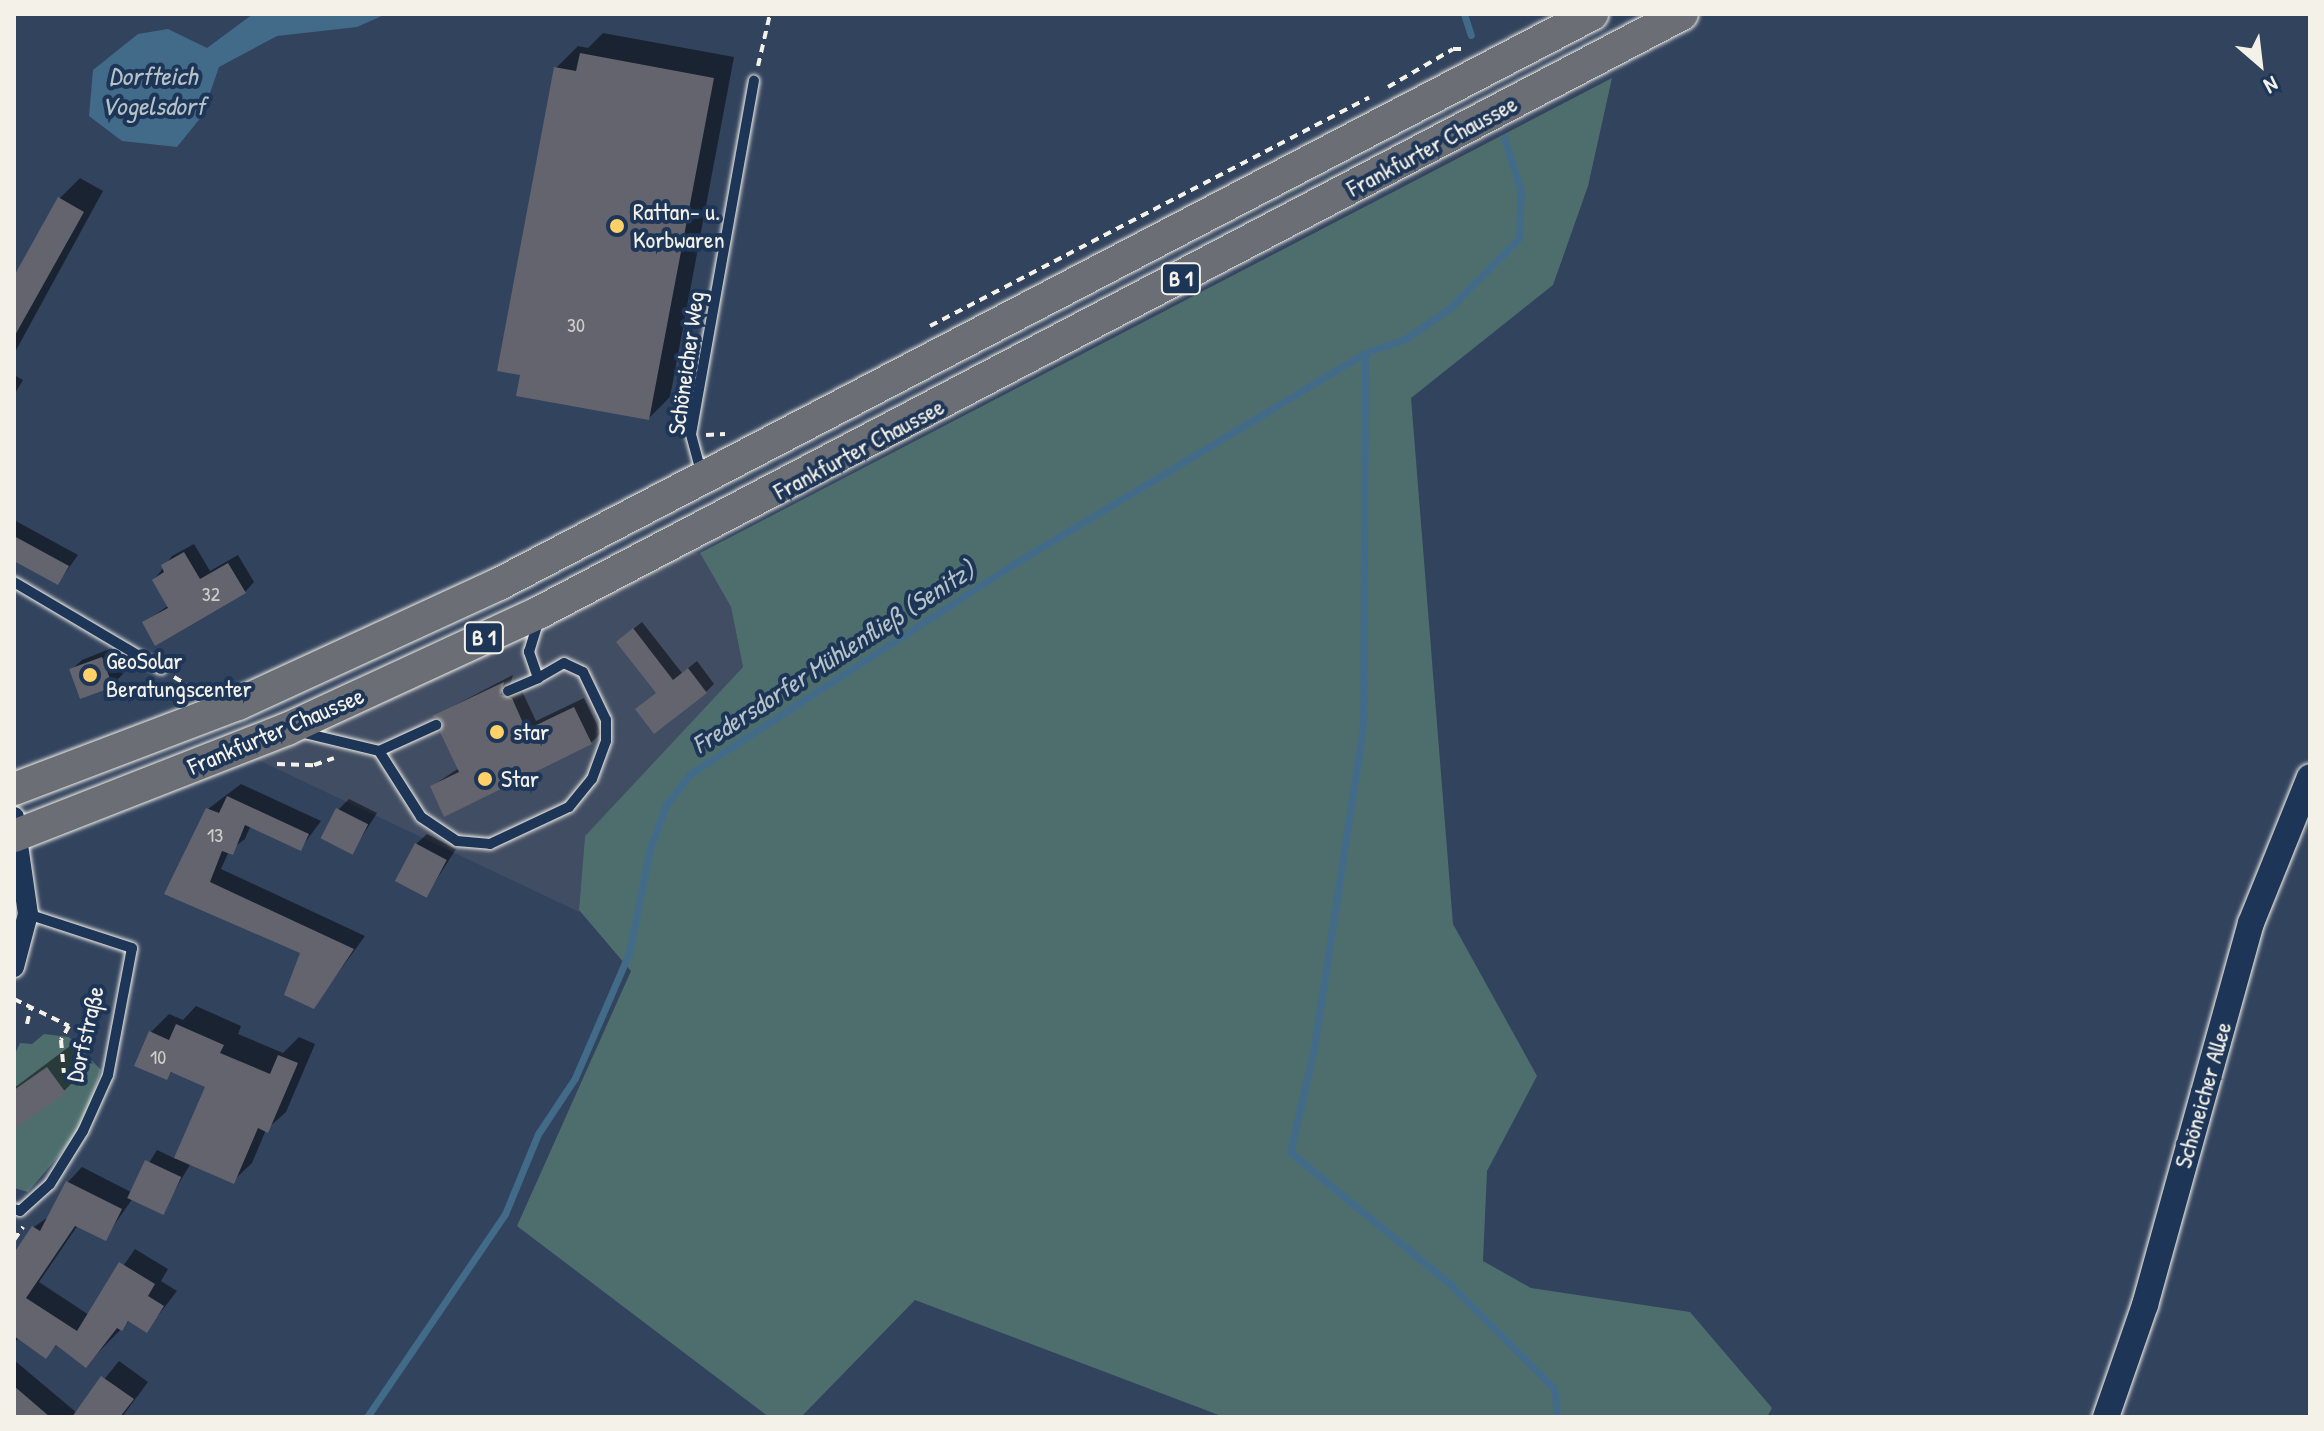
<!DOCTYPE html>
<html>
<head>
<meta charset="utf-8">
<style>
  body { margin:0 }
  #map { position:relative; width:2324px; height:1431px; overflow:hidden; background:#32435e; font-family:"Patrick Hand",sans-serif }
  div>[style] { position:absolute }
  .built>* { inset:0; background:#414d63 }
  .green>* { inset:0; background:#4e6e6e }
  .water>* { inset:0; background:#416b89 }
  .shadow>* { inset:0; background:#0007 }
  .stream>* { height:7px; margin:-3.5px; padding:0 3.5px; transform-origin:3.5px; border-radius:3.5px; background:#416b89 }
  .building>* { inset:0; background:#64646e; transform-origin:0 0 }
  .path>* { height:4px; margin-top:-2px; transform-origin:0; background:repeating-linear-gradient(90deg,#f4f1e8 0 8px,transparent 0 14px) }
  .roads { filter:drop-shadow(0 0 2px #f4f1e8) drop-shadow(0 0 2px #f4f1e8) }
  .service>* { height:10px; margin:-5px; padding:0 5px; transform-origin:5px; border-radius:5px; background:#1d3557 }
  .minor>* { height:20px; margin:-10px; padding:0 10px; transform-origin:10px; border-radius:10px; background:#1d3557 }
  .tertiary>* { height:26px; margin:-13px; padding:0 13px; transform-origin:13px; border-radius:13px; background:#1d3557 }
  .primary>* { height:32px; margin:-16px; padding:0 16px; transform-origin:16px; border-radius:16px; background:#6b6f75 }
  .dots>* { width:22px; height:22px; translate:-50% -50%; box-sizing:border-box; border:4px solid #1d3557; border-radius:50% }
  span { translate:-50% -50%; white-space:nowrap; text-align:center; line-height:1.15; -webkit-text-stroke:8px #1d3557; paint-order:stroke }
  .number-label { font-size:20px; color:#d0ceca }
  .number-label span { -webkit-text-stroke-width:0 }
  .shield-label span { padding:2px 6px; background:#1d3557; border:2px solid; border-radius:6px; -webkit-text-stroke-width:0 }
  .shield-label { font-size:22px; color:#f4f1e8; font-weight:700 }
  .street-label { font-size:24px; color:#f4f1e8 }
  .poi-label { font-size:24px; color:#f4f1e8 }
  .left { translate:0 -50%; text-align:left }
  .water-label { font-size:26px; color:#b5c2c7; font-style:italic }
  .frame { position:absolute; inset:0; border:16px solid #f4f1e8; pointer-events:none }
  .north { position:absolute; left:2220px; top:24px; width:80px; height:80px; -webkit-text-stroke:6px #1d3557; paint-order:stroke; rotate:152deg; font-size:22px; font-weight:700; line-height:32px; text-align:center; color:#f4f1e8 }
  .north::after { content:''; display:block; margin:auto; width:28px; height:36px; background:#f4f1e8; clip-path:polygon(50% 0,100% 100%,50% 72%,0 100%) }
</style>
</head>
<body>
<div id="map">
  <div class="built">
    <div style="clip-path:polygon(680px 552px,700px 553px,731px 607px,743px 667px,585px 836px,579px 912px,254px 758px)"></div>
  </div>
  <div class="green">
    <div style="clip-path:polygon(1612px 78px,1588px 186px,1553px 285px,1411px 398px,1453px 924px,1537px 1076px,1487px 1171px,1483px 1261px,1531px 1288px,1690px 1312px,1772px 1408px,1767px 1417px,1224px 1417px,915px 1300px,801px 1417px,769px 1417px,517px 1226px,631px 971px,579px 910px,585px 836px,743px 667px,731px 607px,700px 553px)"></div>
    <div style="clip-path:polygon(44px 1034px,69px 1037px,101px 1070px,83px 1127px,28px 1192px,14px 1188px,14px 1056px,20px 1043px,32px 1044px)"></div>
  </div>
  <div class="water">
    <div style="clip-path:polygon(253px 14px,386px 14px,357px 27px,277px 36px,219px 67px,202px 116px,177px 147px,122px 141px,89px 116px,93px 70px,138px 34px,168px 29px,207px 48px)"></div>
  </div>
  <div class="shadow">
    <div style="clip-path:polygon(603px 33px,734px 57px,670px 397px,649px 418px,522px 373px,556px 68px,578px 46px,588px 48px)"></div>
    <div style="clip-path:polygon(80px 178px,103px 191px,14px 354px,14px 280px,60px 198px)"></div>
    <div style="clip-path:polygon(14px 375px,23px 380px,14px 395px)"></div>
    <div style="clip-path:polygon(14px 520px,78px 555px,58px 583px,14px 558px)"></div>
    <div style="clip-path:polygon(194px 544px,210px 571px,238px 555px,254px 582px,245px 592px,145px 622px,169px 605px,154px 580px,172px 556px)"></div>
    <div style="clip-path:polygon(642px 622px,682px 673px,697px 661px,714px 684px,706px 692px,658px 692px,627px 634px)"></div>
    <div style="clip-path:polygon(112px 648px,123px 674px,112px 685px,71px 670px,82px 660px)"></div>
    <div style="clip-path:polygon(513px 675px,510px 685px,521px 689px,536px 721px,584px 698px,601px 733px,591px 743px,432px 786px,459px 768px,445px 720px,436px 715px)"></div>
    <div style="clip-path:polygon(241px 784px,321px 821px,301px 848px,251px 825px,245px 839px,229px 851px,221px 869px,365px 936px,314px 1006px,303px 952px,166px 893px,208px 809px)"></div>
    <div style="clip-path:polygon(349px 799px,377px 813px,352px 852px,338px 810px)"></div>
    <div style="clip-path:polygon(427px 834px,456px 849px,426px 896px,416px 844px)"></div>
    <div style="clip-path:polygon(196px 1006px,241px 1026px,238px 1034px,283px 1053px,299px 1037px,315px 1044px,286px 1112px,266px 1130px,252px 1163px,233px 1181px,191px 1163px,162px 1212px,133px 1198px,105px 1238px,78px 1225px,39px 1282px,89px 1315px,135px 1249px,168px 1269px,161px 1281px,177px 1291px,147px 1330px,130px 1320px,86px 1365px,58px 1344px,46px 1356px,19px 1337px,14px 1344px,14px 1258px,34px 1227px,51px 1215px,68px 1182px,82px 1167px,131px 1192px,157px 1150px,176px 1159px,208px 1086px,173px 1071px,167px 1078px,151px 1032px,169px 1014px,183px 1020px)"></div>
    <div style="clip-path:polygon(70px 1046px,86px 1069px,64px 1091px,14px 1123px,14px 1088px)"></div>
    <div style="clip-path:polygon(14px 1360px,77px 1413px,119px 1361px,148px 1382px,122px 1417px,14px 1417px)"></div>
  </div>
  <div class="stream">
    <div style="left:1464px;top:14px;width:22px;rotate:72deg"></div>
    <div style="left:1365px;top:353px;width:374px;rotate:90.3deg"></div>
    <div style="left:1363px;top:727px;width:326px;rotate:98.7deg"></div>
    <div style="left:1314px;top:1049px;width:106px;rotate:103.1deg"></div>
    <div style="left:1290px;top:1152px;width:207px;rotate:39.5deg"></div>
    <div style="left:1450px;top:1284px;width:147px;rotate:45deg"></div>
    <div style="left:1554px;top:1388px;width:29px;rotate:84deg"></div>
    <div style="left:367px;top:1417px;width:245px;rotate:-55.8deg"></div>
    <div style="left:505px;top:1214px;width:87px;rotate:-67.6deg"></div>
    <div style="left:538px;top:1134px;width:67px;rotate:-56.5deg"></div>
    <div style="left:575px;top:1078px;width:136px;rotate:-66.6deg"></div>
    <div style="left:629px;top:953px;width:107px;rotate:-78.7deg"></div>
    <div style="left:650px;top:848px;width:46px;rotate:-69.6deg"></div>
    <div style="left:666px;top:805px;width:39px;rotate:-52deg"></div>
    <div style="left:690px;top:774px;width:384px;rotate:-33deg"></div>
    <div style="left:1012px;top:565px;width:412px;rotate:-31deg"></div>
    <div style="left:1365px;top:353px;width:42px;rotate:-19.3deg"></div>
    <div style="left:1405px;top:339px;width:55px;rotate:-34.6deg"></div>
    <div style="left:1450px;top:308px;width:98px;rotate:-45.4deg"></div>
    <div style="left:1519px;top:238px;width:47px;rotate:-87.6deg"></div>
    <div style="left:1521px;top:191px;width:56px;rotate:-107.8deg"></div>
  </div>
  <div class="building">
    <div style="clip-path:polygon(580px 53px,714px 78px,649px 420px,516px 396px,520px 375px,497px 371px,554px 67px,576px 71px)"></div>
    <div style="clip-path:polygon(58px 197px,84px 212px,14px 337px,14px 276px)"></div>
    <div style="clip-path:polygon(14px 536px,69px 566px,58px 585px,14px 561px)"></div>
    <div style="clip-path:polygon(184px 552px,200px 579px,228px 563px,246px 593px,155px 646px,142px 622px,168px 608px,152px 580px,164px 572px,161px 565px)"></div>
    <div style="clip-path:polygon(633px 628px,673px 680px,688px 668px,707px 693px,654px 734px,635px 709px,656px 693px,616px 642px)"></div>
    <div style="left:102px;top:657px;width:32px;height:35px;rotate:70deg"></div>
    <div style="clip-path:polygon(504px 682px,501px 695px,512px 698px,526px 730px,574px 707px,592px 744px,444px 817px,430px 786px,459px 772px,440px 732px,443px 721px,432px 716px)"></div>
    <div style="clip-path:polygon(227px 796px,309px 834px,301px 851px,245px 825px,233px 855px,222px 851px,210px 882px,354px 949px,314px 1009px,284px 995px,300px 953px,164px 894px,206px 808px,219px 813px)"></div>
    <div style="left:336px;top:808px;width:36px;height:34px;rotate:27deg"></div>
    <div style="left:415px;top:843px;width:36px;height:43px;rotate:28deg"></div>
    <div style="clip-path:polygon(176px 1024px,224px 1045px,220px 1053px,270px 1074px,278px 1055px,298px 1063px,268px 1133px,258px 1128px,234px 1184px,174px 1158px,205px 1087px,171px 1072px,167px 1080px,134px 1066px,149px 1031px,169px 1040px)"></div>
    <div style="clip-path:polygon(47px 1067px,66px 1093px,14px 1129px,14px 1090px)"></div>
    <div style="left:145px;top:1160px;width:40px;height:42px;rotate:25deg"></div>
    <div style="clip-path:polygon(66px 1181px,122px 1209px,106px 1241px,75px 1226px,26px 1298px,77px 1331px,119px 1262px,155px 1284px,148px 1296px,164px 1306px,147px 1333px,128px 1321px,122px 1331px,117px 1328px,86px 1368px,56px 1345px,46px 1359px,14px 1336px,14px 1253px,32px 1226px,40px 1231px)"></div>
    <div style="clip-path:polygon(101px 1376px,134px 1399px,120px 1417px,72px 1417px)"></div>
    <div style="clip-path:polygon(14px 1386px,50px 1417px,14px 1417px)"></div>
  </div>
  <div class="path">
    <div style="left:758px;top:66px;width:53px;rotate:-77deg"></div>
    <div style="left:1388px;top:87px;width:75px;rotate:-30.3deg"></div>
    <div style="left:1453px;top:49px;width:11px"></div>
    <div style="left:930px;top:326px;width:495px;rotate:-27.5deg"></div>
    <div style="left:706px;top:435px;width:19px;rotate:-3deg"></div>
    <div style="left:174px;top:677px;width:27px;rotate:31deg"></div>
    <div style="left:277px;top:764px;width:37px;rotate:2deg"></div>
    <div style="left:314px;top:765px;width:21px;rotate:-19deg"></div>
    <div style="left:14px;top:999px;width:61px;rotate:26.1deg"></div>
    <div style="left:69px;top:1026px;width:16px;rotate:120deg"></div>
    <div style="left:61px;top:1040px;width:33px;rotate:85deg"></div>
    <div style="left:27px;top:1024px;width:17px;rotate:-77deg"></div>
    <div style="left:14px;top:1240px;width:16px;rotate:-55deg"></div>
  </div>
  <div class="roads">
    <div class="service">
      <div style="left:701px;top:472px;width:39px;rotate:-105deg"></div>
      <div style="left:691px;top:434px;width:359px;rotate:-79.9deg"></div>
      <div style="left:14px;top:582px;width:171px;rotate:30.6deg"></div>
      <div style="left:508px;top:691px;width:33px;rotate:-23deg"></div>
      <div style="left:538px;top:678px;width:28px;rotate:-109deg"></div>
      <div style="left:529px;top:652px;width:34px;rotate:-73deg"></div>
      <div style="left:300px;top:732px;width:81px;rotate:13.5deg"></div>
      <div style="left:379px;top:751px;width:63px;rotate:-24.5deg"></div>
      <div style="left:379px;top:751px;width:78px;rotate:57.5deg"></div>
      <div style="left:421px;top:817px;width:43px;rotate:33.7deg"></div>
      <div style="left:457px;top:841px;width:33px;rotate:5deg"></div>
      <div style="left:490px;top:844px;width:87px;rotate:-25.1deg"></div>
      <div style="left:569px;top:807px;width:36px;rotate:-51deg"></div>
      <div style="left:592px;top:779px;width:40px;rotate:-69.8deg"></div>
      <div style="left:606px;top:741px;width:21px;rotate:-90deg"></div>
      <div style="left:606px;top:720px;width:53px;rotate:-115.6deg"></div>
      <div style="left:583px;top:672px;width:21px;rotate:-155deg"></div>
      <div style="left:564px;top:663px;width:30px;rotate:150deg"></div>
      <div style="left:14px;top:1209px;width:6px;rotate:18deg"></div>
      <div style="left:20px;top:1211px;width:40px;rotate:-42deg"></div>
      <div style="left:50px;top:1184px;width:62px;rotate:-58.1deg"></div>
      <div style="left:83px;top:1131px;width:61px;rotate:-65.9deg"></div>
      <div style="left:108px;top:1075px;width:129px;rotate:-79.3deg"></div>
      <div style="left:132px;top:948px;width:109px;rotate:-161.9deg"></div>
    </div>
    <div class="minor">
      <div style="left:14px;top:817px;width:98px;rotate:81.8deg"></div>
      <div style="left:28px;top:914px;width:55px;rotate:104.8deg"></div>
    </div>
    <div class="tertiary">
      <div style="left:2106px;top:1417px;width:119px;rotate:-70.8deg"></div>
      <div style="left:2145px;top:1305px;width:396px;rotate:-74.5deg"></div>
      <div style="left:2251px;top:923px;width:157px;rotate:-68deg"></div>
    </div>
    <div class="primary">
      <div style="left:14px;top:789px;width:240px;rotate:-20.8deg"></div>
      <div style="left:238px;top:704px;width:287px;rotate:-24.7deg"></div>
      <div style="left:499px;top:584px;width:1233px;rotate:-27.54deg"></div>
      <div style="left:14px;top:836px;width:293px;rotate:-21.4deg"></div>
      <div style="left:287px;top:729px;width:279px;rotate:-24.8deg"></div>
      <div style="left:540px;top:612px;width:1289px;rotate:-27.64deg"></div>
    </div>
  </div>
  <div class="dots">
    <div style="left:617px;top:226px;background:#ffd166"></div>
    <div style="left:90px;top:675px;background:#ffd166"></div>
    <div style="left:497px;top:732px;background:#ffd166"></div>
    <div style="left:485px;top:779px;background:#ffd166"></div>
  </div>
  <div class="number-label">
    <span style="left:576px;top:324px">30</span>
    <span style="left:211px;top:593px">32</span>
    <span style="left:215px;top:834px">13</span>
    <span style="left:158px;top:1056px">10</span>
  </div>
  <div class="shield-label">
    <span style="left:1181px;top:279px">B 1</span>
    <span style="left:484px;top:638px">B 1</span>
  </div>
  <div class="street-label">
    <span style="left:1432px;top:146px;rotate:-28deg">Frankfurter Chaussee</span>
    <span style="left:686px;top:363px;rotate:-82deg">Schöneicher Weg</span>
    <span style="left:859px;top:449px;rotate:-28deg">Frankfurter Chaussee</span>
    <span style="left:276px;top:731px;rotate:-23deg">Frankfurter Chaussee</span>
    <span style="left:85px;top:1034px;rotate:-77deg">Dorfstraße</span>
    <span style="left:2203px;top:1095px;rotate:-74deg">Schöneicher Allee</span>
  </div>
  <div class="poi-label">
    <span class="left" style="left:633px;top:226px">Rattan- u.<br>Korbwaren</span>
    <span class="left" style="left:106px;top:675px">GeoSolar<br>Beratungscenter</span>
    <span class="left" style="left:513px;top:732px">star</span>
    <span class="left" style="left:501px;top:779px">Star</span>
  </div>
  <div class="water-label">
    <span style="left:153px;top:91px">Dorfteich<br>Vogelsdorf</span>
    <span style="left:833px;top:657px;rotate:-33deg">Fredersdorfer Mühlenfließ (Senitz)</span>
  </div>
  <div class="frame"></div>
  <div class="north">N</div>
</div>
</body>
</html>
